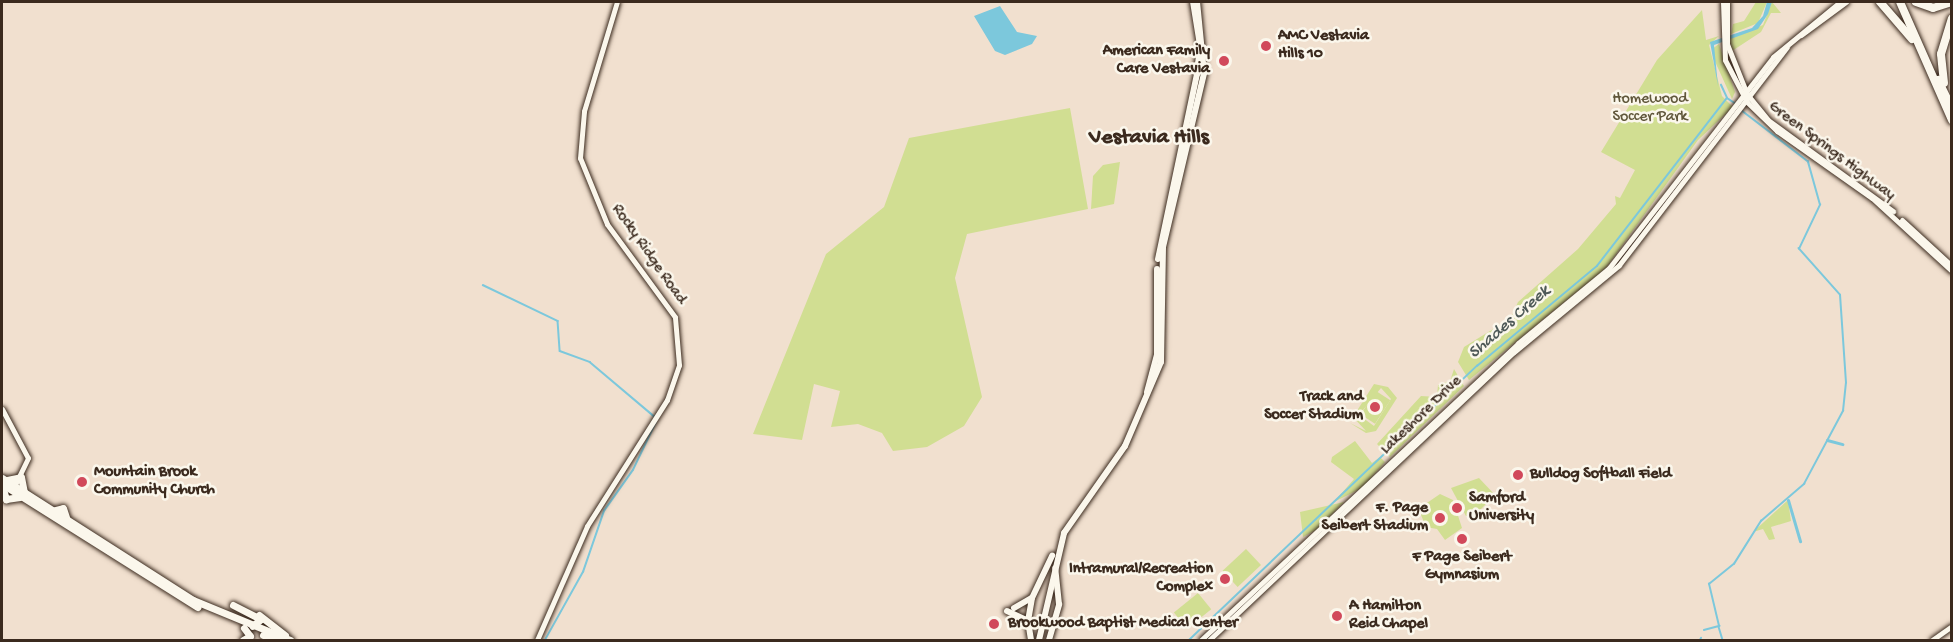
<!DOCTYPE html>
<html>
<head>
<meta charset="utf-8">
<style>
  body { margin:0 }
  #map { position:relative; width:1953px; height:642px; overflow:hidden; background:#f1e0cf; font-family:"Gochi Hand",sans-serif }
  div>[style] { position:absolute }
  .green>* { inset:0; background:#d1de92; transform-origin:0 0 }
  .water>* { inset:0; background:#7cc8dc }
  .stream>* { height:1.5px; margin:-0.75px; padding:0 0.75px; transform-origin:0.75px; border-radius:0.75px; background:#7cc8dc }
  .canal>* { height:3px; margin:-1.5px; padding:0 1.5px; transform-origin:1.5px; border-radius:1.5px; background:#7cc8dc }
  .roads { filter:drop-shadow(0 0 2px #3b2a1e) drop-shadow(0 0 2px #3b2a1e) }
  .secondary>* { height:5px; margin:-2.5px; padding:0 2.5px; transform-origin:2.5px; border-radius:2.5px; background:#fbf7ec }
  .primary>* { height:6px; margin:-3px; padding:0 3px; transform-origin:3px; border-radius:3px; background:#fbf7ec }
  .trunk>* { height:7px; margin:-3.5px; padding:0 3.5px; transform-origin:3.5px; border-radius:3.5px; background:#fbf7ec }
  .motorway>* { height:8px; margin:-4px; padding:0 4px; transform-origin:4px; border-radius:4px; background:#fbf7ec }
  .dots>* { width:16px; height:16px; translate:-50% -50%; box-sizing:border-box; border:3px solid #fbf7ec; border-radius:50% }
  span { translate:-50% -50%; white-space:nowrap; text-align:center; line-height:1.15; -webkit-text-stroke:5px #fbf7ec; paint-order:stroke }
  .poi-label { font-size:16px; color:#3b2a1e; font-weight:700 }
  .left { translate:0 -50%; text-align:left }
  .right { translate:-100% -50%; text-align:right }
  .park-label { font-size:16px; color:#60573b }
  .street-label { font-size:16px; color:#3b2a1e }
  .water-label { font-size:18px; color:#4e5957; font-style:italic }
  .district-label { font-size:22px; color:#3b2a1e; font-weight:700 }
  .frame { position:absolute; inset:0; border:3px solid #3b2a1e; pointer-events:none }
</style>
</head>
<body>
<div id="map">
  <div class="green">
    <div style="clip-path:polygon(1756px 2px,1767px 2px,1758px 23px,1731px 34px,1733px 24px,1744px 21px)"></div>
    <div style="clip-path:polygon(1772px 2px,1781px 13px,1771px 13px,1761px 32px,1732px 51px,1729px 39px,1763px 25px)"></div>
    <div style="clip-path:polygon(1702px 10px,1706px 40px,1719px 36px,1709px 45px,1722px 96px,1733px 107px,1698px 140px,1606px 268px,1469px 380px,1458px 362px,1464px 347px,1511px 318px,1518px 302px,1578px 249px,1616px 204px,1615px 196px,1620px 198px,1635px 170px,1601px 152px,1657px 60px)"></div>
    <div style="clip-path:polygon(1719px 44px,1735px 92px,1732px 99px,1713px 57px,1712px 49px)"></div>
    <div style="clip-path:polygon(1070px 108px,1088px 209px,967px 234px,955px 278px,982px 397px,964px 426px,927px 447px,893px 451px,882px 433px,858px 424px,831px 427px,840px 391px,814px 384px,802px 440px,753px 434px,826px 254px,884px 207px,909px 138px)"></div>
    <div style="clip-path:polygon(1120px 162px,1114px 204px,1091px 209px,1093px 176px,1103px 165px)"></div>
    <div style="clip-path:polygon(1454px 369px,1464px 386px,1390px 457px,1377px 444px,1421px 396px,1437px 397px,1438px 385px,1450px 381px)"></div>
    <div style="clip-path:polygon(evenodd,1374px 384px,1388px 387px,1397px 398px,1376px 431px,1366px 433px,1350px 423px,1366px 431px,1353px 417px,1374px 384px,1381px 388px,1391px 399px,1374px 426px,1359px 415px,1381px 388px)"></div>
    <div style="left:1376px;top:391px;width:17px;height:28px;rotate:33deg"></div>
    <div style="clip-path:polygon(1355px 441px,1372px 463px,1380px 457px,1385px 462px,1362px 488px,1334px 502px,1354px 479px,1331px 462px,1332px 457px)"></div>
    <div style="clip-path:polygon(1479px 478px,1495px 495px,1475px 515px,1466px 516px,1451px 488px)"></div>
    <div style="clip-path:polygon(1440px 494px,1453px 500px,1462px 528px,1445px 540px,1437px 529px,1426px 527px,1421px 515px,1421px 507px)"></div>
    <div style="clip-path:polygon(1788px 500px,1791px 521px,1771px 527px,1775px 539px,1769px 540px,1763px 529px,1753px 532px)"></div>
    <div style="clip-path:polygon(1344px 502px,1318px 529px,1303px 537px,1300px 512px)"></div>
    <div style="left:1246px;top:549px;width:22px;height:32px;rotate:47deg"></div>
    <div style="left:1198px;top:593px;width:21px;height:31px;rotate:51deg"></div>
  </div>
  <div class="water">
    <div style="clip-path:polygon(1767px 2px,1772px 2px,1768px 14px,1758px 29px,1714px 45px,1718px 86px,1710px 42px,1752px 28px,1763px 16px)"></div>
    <div style="clip-path:polygon(1000px 6px,1017px 32px,1037px 36px,1032px 44px,1005px 55px,995px 51px,974px 16px)"></div>
  </div>
  <div class="stream">
    <div style="left:1727px;top:98px;width:9px;rotate:32deg"></div>
    <div style="left:483px;top:285px;width:83px;rotate:25.6deg"></div>
    <div style="left:558px;top:321px;width:30px;rotate:86deg"></div>
    <div style="left:560px;top:351px;width:32px;rotate:20deg"></div>
    <div style="left:590px;top:362px;width:85px;rotate:40.2deg"></div>
    <div style="left:1719px;top:627px;width:14px;rotate:73deg"></div>
    <div style="left:1704px;top:630px;width:16px;rotate:-15deg"></div>
    <div style="left:1719px;top:626px;width:43px;rotate:-103.4deg"></div>
    <div style="left:1709px;top:584px;width:32px;rotate:-39deg"></div>
    <div style="left:1734px;top:564px;width:51px;rotate:-57.9deg"></div>
    <div style="left:1761px;top:521px;width:57px;rotate:-40.7deg"></div>
    <div style="left:1804px;top:484px;width:83px;rotate:-61.9deg"></div>
    <div style="left:1843px;top:411px;width:28px;rotate:-84deg"></div>
    <div style="left:1846px;top:383px;width:88px;rotate:-93.9deg"></div>
    <div style="left:1840px;top:295px;width:62px;rotate:-131.7deg"></div>
    <div style="left:1799px;top:249px;width:49px;rotate:-64.5deg"></div>
    <div style="left:1820px;top:205px;width:45px;rotate:-105.6deg"></div>
    <div style="left:1808px;top:162px;width:82px;rotate:-142.4deg"></div>
    <div style="left:545px;top:640px;width:78px;rotate:-60.8deg"></div>
    <div style="left:583px;top:572px;width:65px;rotate:-71deg"></div>
    <div style="left:604px;top:511px;width:50px;rotate:-54.7deg"></div>
    <div style="left:633px;top:470px;width:53px;rotate:-64.4deg"></div>
    <div style="left:1189px;top:640px;width:398px;rotate:-43.6deg"></div>
    <div style="left:1477px;top:366px;width:156px;rotate:-39.8deg"></div>
    <div style="left:1597px;top:266px;width:212px;rotate:-52.3deg"></div>
    <div style="left:1727px;top:98px;width:14px;rotate:-115deg"></div>
    <div style="left:1700px;top:640px;width:2px;rotate:-63deg"></div>
  </div>
  <div class="canal">
    <div style="left:1827px;top:440px;width:16px;rotate:15deg"></div>
    <div style="left:1788px;top:500px;width:43px;rotate:73.7deg"></div>
  </div>
  <div class="roads">
    <div class="secondary">
      <div style="left:1723px;top:2px;width:58px;rotate:88deg"></div>
      <div style="left:1725px;top:60px;width:47px;rotate:62.4deg"></div>
      <div style="left:1747px;top:102px;width:42px;rotate:44deg"></div>
      <div style="left:1777px;top:131px;width:116px;rotate:35.2deg"></div>
      <div style="left:1872px;top:198px;width:108px;rotate:42.4deg"></div>
      <div style="left:1727px;top:2px;width:42px;rotate:90deg"></div>
      <div style="left:1727px;top:44px;width:54px;rotate:68.2deg"></div>
      <div style="left:1747px;top:94px;width:33px;rotate:51deg"></div>
      <div style="left:1768px;top:120px;width:155px;rotate:36.1deg"></div>
      <div style="left:1801px;top:35px;width:56px;rotate:-36.3deg"></div>
      <div style="left:1902px;top:220px;width:68px;rotate:42.6deg"></div>
      <div style="left:2px;top:409px;width:55px;rotate:62deg"></div>
      <div style="left:28px;top:458px;width:34px;rotate:116deg"></div>
      <div style="left:537px;top:640px;width:124px;rotate:-66.3deg"></div>
      <div style="left:587px;top:526px;width:149px;rotate:-57.6deg"></div>
      <div style="left:667px;top:400px;width:37px;rotate:-71deg"></div>
      <div style="left:679px;top:365px;width:48px;rotate:-94.8deg"></div>
      <div style="left:675px;top:317px;width:115px;rotate:-126.2deg"></div>
      <div style="left:607px;top:224px;width:71px;rotate:-112.2deg"></div>
      <div style="left:580px;top:158px;width:47px;rotate:-85.1deg"></div>
      <div style="left:584px;top:111px;width:114px;rotate:-73.2deg"></div>
      <div style="left:1201px;top:640px;width:434px;rotate:-43.1deg"></div>
      <div style="left:1518px;top:343px;width:118px;rotate:-39.5deg"></div>
      <div style="left:1609px;top:268px;width:267px;rotate:-52.1deg"></div>
      <div style="left:1773px;top:57px;width:87px;rotate:-39.4deg"></div>
      <div style="left:1209px;top:640px;width:419px;rotate:-43.4deg"></div>
      <div style="left:1514px;top:352px;width:136px;rotate:-39.6deg"></div>
      <div style="left:1619px;top:265px;width:275px;rotate:-52.4deg"></div>
      <div style="left:1932px;top:640px;width:24px;rotate:-35deg"></div>
    </div>
    <div class="primary">
      <div style="left:1158px;top:259px;width:189px;rotate:-78.1deg"></div>
      <div style="left:1197px;top:74px;width:29px;rotate:-84deg"></div>
      <div style="left:1200px;top:45px;width:44px;rotate:-99.2deg"></div>
      <div style="left:1147px;top:392px;width:39px;rotate:-75deg"></div>
      <div style="left:1157px;top:354px;width:85px;rotate:-90deg"></div>
      <div style="left:1014px;top:608px;width:20px;rotate:-30deg"></div>
      <div style="left:1007px;top:611px;width:23px;rotate:25deg"></div>
      <div style="left:1028px;top:621px;width:19px;rotate:81deg"></div>
      <div style="left:1028px;top:621px;width:23px;rotate:-80deg"></div>
      <div style="left:1032px;top:598px;width:47px;rotate:-64.5deg"></div>
      <div style="left:1039px;top:640px;width:110px;rotate:-76.8deg"></div>
      <div style="left:1064px;top:533px;width:106px;rotate:-55deg"></div>
      <div style="left:1125px;top:446px;width:91px;rotate:-66.8deg"></div>
      <div style="left:1161px;top:362px;width:115px;rotate:-89deg"></div>
      <div style="left:1163px;top:247px;width:179px;rotate:-76.7deg"></div>
      <div style="left:1204px;top:73px;width:71px;rotate:-95.6deg"></div>
      <div style="left:1049px;top:640px;width:37px;rotate:-74deg"></div>
      <div style="left:1059px;top:604px;width:36px;rotate:-96deg"></div>
    </div>
    <div class="trunk">
      <div style="left:2px;top:478px;width:227px;rotate:32.6deg"></div>
      <div style="left:193px;top:600px;width:105px;rotate:22.4deg"></div>
      <div style="left:7px;top:480px;width:14px;rotate:-12deg"></div>
      <div style="left:21px;top:477px;width:15px;rotate:79deg"></div>
      <div style="left:2px;top:484px;width:231px;rotate:32.2deg"></div>
      <div style="left:2px;top:486px;width:14px;rotate:73deg"></div>
      <div style="left:6px;top:499px;width:14px;rotate:-8deg"></div>
      <div style="left:52px;top:511px;width:11px;rotate:-15deg"></div>
      <div style="left:63px;top:508px;width:13px;rotate:72deg"></div>
      <div style="left:233px;top:605px;width:31px;rotate:27deg"></div>
      <div style="left:261px;top:619px;width:11px;rotate:142deg"></div>
      <div style="left:259px;top:615px;width:33px;rotate:38deg"></div>
      <div style="left:263px;top:635px;width:15px;rotate:20deg"></div>
      <div style="left:243px;top:640px;width:8px;rotate:-30deg"></div>
      <div style="left:250px;top:636px;width:10px;rotate:-127deg"></div>
    </div>
    <div class="motorway">
      <div style="left:1880px;top:2px;width:49px;rotate:49.1deg"></div>
      <div style="left:1900px;top:2px;width:129px;rotate:66.2deg"></div>
      <div style="left:1916px;top:2px;width:18px;rotate:19deg"></div>
      <div style="left:1933px;top:8px;width:19px;rotate:-18deg"></div>
      <div style="left:1938px;top:80px;width:32px;rotate:64deg"></div>
      <div style="left:1944px;top:83px;width:29px;rotate:-96deg"></div>
      <div style="left:1941px;top:54px;width:37px;rotate:-73deg"></div>
    </div>
  </div>
  <div class="dots">
    <div style="left:1266px;top:46px;background:#d1495b"></div>
    <div style="left:1224px;top:61px;background:#d1495b"></div>
    <div style="left:1375px;top:407px;background:#d1495b"></div>
    <div style="left:1518px;top:475px;background:#d1495b"></div>
    <div style="left:82px;top:482px;background:#d1495b"></div>
    <div style="left:1457px;top:508px;background:#d1495b"></div>
    <div style="left:1440px;top:518px;background:#d1495b"></div>
    <div style="left:1462px;top:539px;background:#d1495b"></div>
    <div style="left:1225px;top:579px;background:#d1495b"></div>
    <div style="left:1337px;top:616px;background:#d1495b"></div>
    <div style="left:994px;top:624px;background:#d1495b"></div>
  </div>
  <div class="poi-label">
    <span class="left" style="left:1278px;top:46px">AMC Vestavia<br>Hills 10</span>
    <span class="right" style="left:1210px;top:61px">American Family<br>Care Vestavia</span>
    <span class="right" style="left:1363px;top:407px">Track and<br>Soccer Stadium</span>
    <span class="left" style="left:94px;top:482px">Mountain Brook<br>Community Church</span>
    <span class="left" style="left:1530px;top:475px">Bulldog Softball Field</span>
    <span class="left" style="left:1469px;top:508px">Samford<br>University</span>
    <span class="right" style="left:1428px;top:518px">F. Page<br>Seibert Stadium</span>
    <span style="left:1462px;top:567px">F Page Seibert<br>Gymnasium</span>
    <span class="right" style="left:1213px;top:579px">Intramural/Recreation<br>Complex</span>
    <span class="left" style="left:1349px;top:616px">A Hamilton<br>Reid Chapel</span>
    <span class="left" style="left:1008px;top:624px">Brookwood Baptist Medical Center</span>
  </div>
  <div class="park-label">
    <span style="left:1650px;top:109px">Homewood<br>Soccer Park</span>
  </div>
  <div class="street-label">
    <span style="left:1831px;top:152px;rotate:37deg">Green Springs Highway</span>
    <span style="left:648px;top:255px;rotate:55deg">Rocky Ridge Road</span>
    <span style="left:1422px;top:416px;rotate:-44deg">Lakeshore Drive</span>
  </div>
  <div class="water-label">
    <span style="left:1510px;top:323px;rotate:-41deg">Shades Creek</span>
  </div>
  <div class="district-label">
    <span style="left:1149px;top:139px">Vestavia Hills</span>
  </div>
  <div class="frame"></div>
</div>
</body>
</html>
